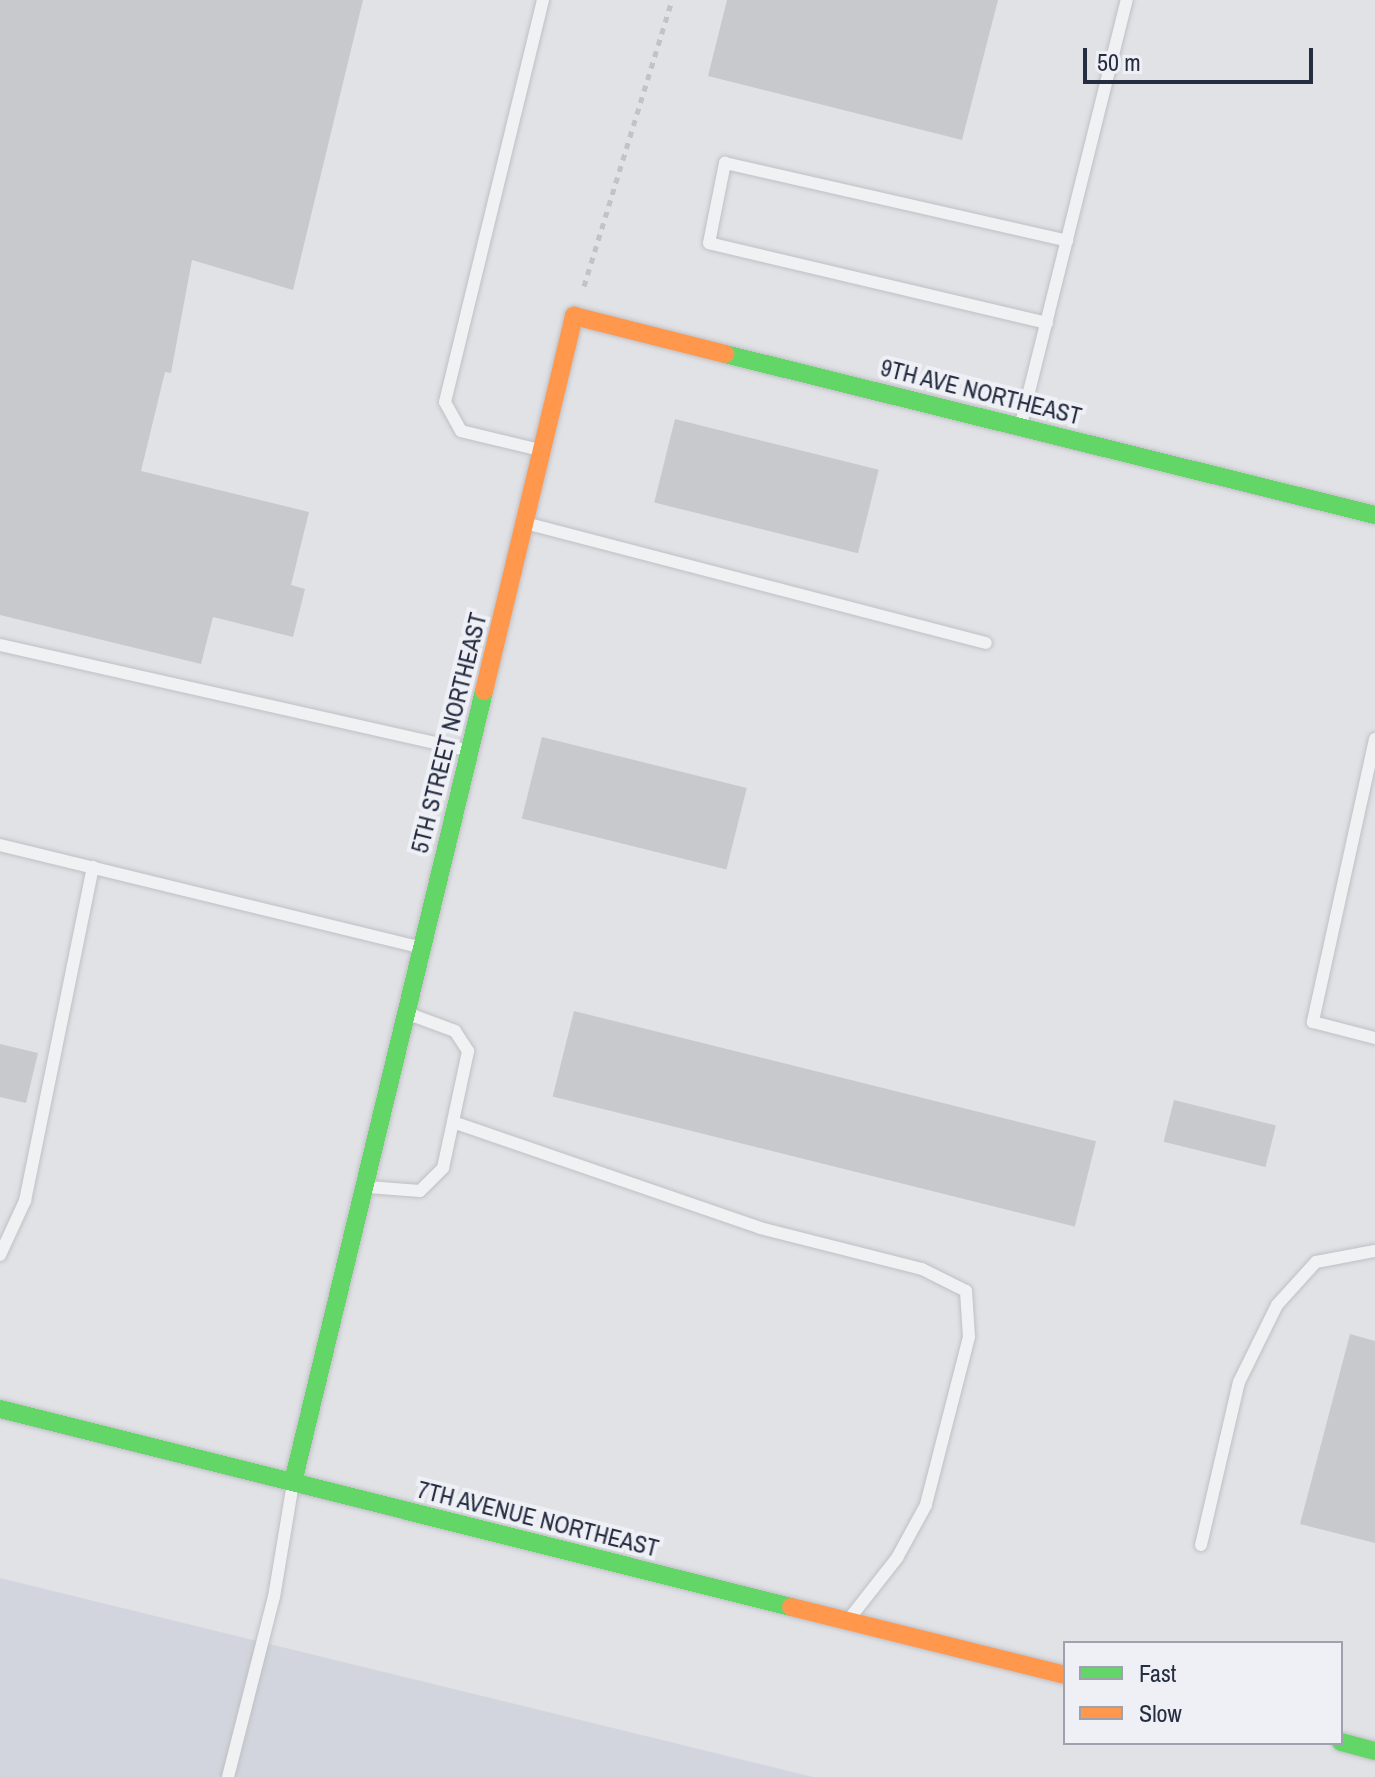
<!DOCTYPE html>
<html>
<head>
<meta charset="utf-8">
<style>
  body { margin:0 }
  #map { position:relative; width:1375px; height:1777px; overflow:hidden; background:#e1e2e6; font-family:"Archivo Narrow",sans-serif }
  div>[style] { position:absolute }
  .built>* { inset:0; background:#d2d5dd }
  .building>* { inset:0; background:#c7c9cd; transform-origin:0 0 }
  .path>* { height:5px; margin-top:-2.5px; transform-origin:0; background:repeating-linear-gradient(90deg,#c2c3c8 0 6px,transparent 0 12px) }
  .roads { filter:drop-shadow(0 0 2px #bfc0c4) drop-shadow(0 0 2px #bfc0c4) }
  .lane>* { height:12px; margin:-6px; padding:0 6px; transform-origin:6px; border-radius:6px; background:#f0f1f3 }
  .fast>* { height:18px; margin:-9px; padding:0 9px; transform-origin:9px; border-radius:9px; background:#63d668 }
  .slow>* { height:18px; margin:-9px; padding:0 9px; transform-origin:9px; border-radius:9px; background:#ff974d }
  span { translate:-50% -50%; white-space:nowrap; text-align:center; line-height:1.15; -webkit-text-stroke:8px #eef0f6; paint-order:stroke }
  .street-label { font-size:24px; color:#262d41 }
  .legend { position:absolute; left:1063px; top:1641px; width:280px; height:104px; box-sizing:border-box; background:#eef0f6; border:2px solid #9ea2ae; margin:0; padding:10px 14px; list-style:none; font-size:24px; color:#262d41 }
  .legend li { display:flex; align-items:center; gap:16px; height:40px }
  .legend b { width:40px; border:2px solid #9ea2ae }
  .scale { position:absolute; left:1083px; top:48px; width:230px; height:36px; box-sizing:border-box; border:4px solid #262d41; border-top:0; padding-left:10px; font-size:24px; line-height:28px; white-space:nowrap; color:#262d41; -webkit-text-stroke:6px #eef0f6; paint-order:stroke }
</style>
</head>
<body>
<div id="map">
  <div class="built">
    <div style="clip-path:polygon(0 1578px,813px 1777px,0 1777px)"></div>
  </div>
  <div class="building">
    <div style="clip-path:polygon(0 0,363px 0,293px 290px,192px 260px,171px 373px,165px 372px,141px 471px,309px 512px,291px 585px,305px 589px,293px 637px,213px 617px,201px 664px,0 615px)"></div>
    <div style="clip-path:polygon(727px 0,998px 0,962px 140px,708px 76px)"></div>
    <div style="left:675px;top:419px;width:210px;height:86px;rotate:14deg"></div>
    <div style="left:542px;top:737px;width:211px;height:84px;rotate:14deg"></div>
    <div style="left:574px;top:1011px;width:538px;height:88px;rotate:14deg"></div>
    <div style="clip-path:polygon(0 1044px,38px 1053px,26px 1103px,0 1097px)"></div>
    <div style="left:1174px;top:1100px;width:105px;height:43px;rotate:14deg"></div>
    <div style="clip-path:polygon(1350px 1334px,1375px 1341px,1375px 1543px,1300px 1524px)"></div>
  </div>
  <div class="path">
    <div style="left:584px;top:286px;width:299px;rotate:-72.9deg"></div>
  </div>
  <div class="roads">
    <div class="lane">
      <div style="left:1047px;top:323px;width:347px;rotate:-166.7deg"></div>
      <div style="left:709px;top:243px;width:82px;rotate:-78.7deg"></div>
      <div style="left:725px;top:163px;width:351px;rotate:12.8deg"></div>
      <div style="left:1021px;top:424px;width:437px;rotate:-76deg"></div>
      <div style="left:540px;top:450px;width:81px;rotate:-166.5deg"></div>
      <div style="left:461px;top:431px;width:33px;rotate:-119deg"></div>
      <div style="left:445px;top:402px;width:414px;rotate:-76.3deg"></div>
      <div style="left:529px;top:524px;width:472px;rotate:14.6deg"></div>
      <div style="left:0;top:645px;width:477px;rotate:12.7deg"></div>
      <div style="left:1375px;top:739px;width:290px;rotate:102.4deg"></div>
      <div style="left:1313px;top:1022px;width:64px;rotate:14.5deg"></div>
      <div style="left:0;top:845px;width:430px;rotate:13.7deg"></div>
      <div style="left:453px;top:1122px;width:325px;rotate:19deg"></div>
      <div style="left:760px;top:1228px;width:167px;rotate:14.2deg"></div>
      <div style="left:922px;top:1269px;width:49px;rotate:26.6deg"></div>
      <div style="left:966px;top:1291px;width:46px;rotate:86.3deg"></div>
      <div style="left:969px;top:1337px;width:173px;rotate:104.4deg"></div>
      <div style="left:926px;top:1505px;width:60px;rotate:118.7deg"></div>
      <div style="left:897px;top:1558px;width:76px;rotate:128.1deg"></div>
      <div style="left:368px;top:1187px;width:52px;rotate:4.4deg"></div>
      <div style="left:420px;top:1191px;width:33px;rotate:-45deg"></div>
      <div style="left:443px;top:1168px;width:120px;rotate:-77.9deg"></div>
      <div style="left:468px;top:1051px;width:24px;rotate:-123deg"></div>
      <div style="left:455px;top:1031px;width:49px;rotate:-159.7deg"></div>
      <div style="left:0;top:1255px;width:60px;rotate:-65.2deg"></div>
      <div style="left:25px;top:1201px;width:341px;rotate:-78.5deg"></div>
      <div style="left:1201px;top:1545px;width:167px;rotate:-76.9deg"></div>
      <div style="left:1239px;top:1382px;width:86px;rotate:-63.7deg"></div>
      <div style="left:1277px;top:1305px;width:58px;rotate:-47.8deg"></div>
      <div style="left:1316px;top:1262px;width:60px;rotate:-10.6deg"></div>
      <div style="left:228px;top:1777px;width:186px;rotate:-75.7deg"></div>
      <div style="left:274px;top:1597px;width:116px;rotate:-80.5deg"></div>
    </div>
    <div class="fast">
      <div style="left:725px;top:354px;width:670px;rotate:13.91deg"></div>
      <div style="left:0;top:1409px;width:815px;rotate:14.05deg"></div>
      <div style="left:293px;top:1482px;width:814px;rotate:-76.42deg"></div>
      <div style="left:1341px;top:1742px;width:35px;rotate:15deg"></div>
    </div>
    <div class="slow">
      <div style="left:484px;top:691px;width:386px;rotate:-76.5deg"></div>
      <div style="left:574px;top:316px;width:156px;rotate:14.1deg"></div>
      <div style="left:791px;top:1607px;width:282px;rotate:13.9deg"></div>
    </div>
  </div>
  <div class="street-label">
    <span style="left:981px;top:392px;rotate:14deg">9TH AVE NORTHEAST</span>
    <span style="left:449px;top:733px;rotate:-76deg">5TH STREET NORTHEAST</span>
    <span style="left:538px;top:1519px;rotate:14deg">7TH AVENUE NORTHEAST</span>
  </div>
  <ul class="legend">
  <li><b style="height:10px;background:#63d668"></b>Fast</li>
  <li><b style="height:10px;background:#ff974d"></b>Slow</li>
  </ul>
  <div class="scale">50 m</div>
</div>
</body>
</html>
